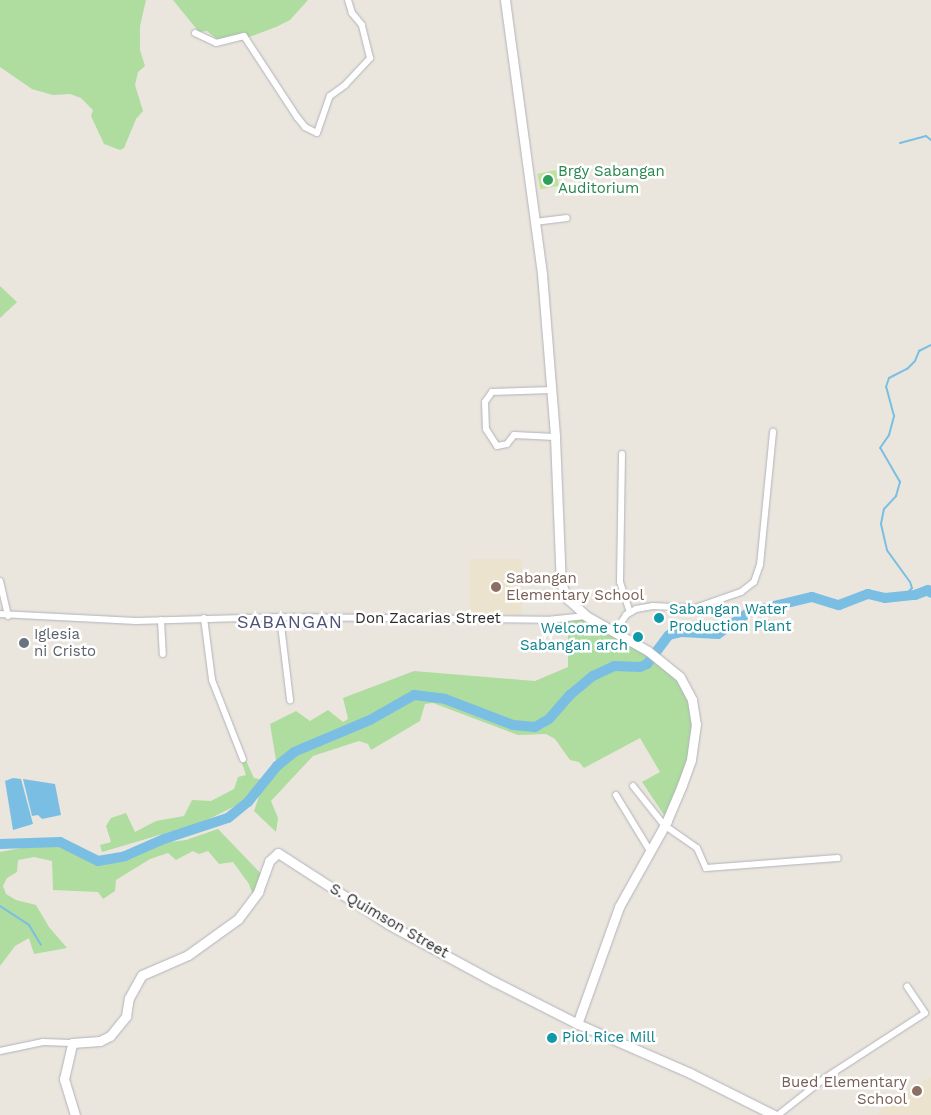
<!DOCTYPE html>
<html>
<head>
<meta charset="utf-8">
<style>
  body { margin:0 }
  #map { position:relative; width:931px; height:1115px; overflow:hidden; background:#eae6dd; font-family:"Work Sans",sans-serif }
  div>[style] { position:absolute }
  .education>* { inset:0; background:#ebe3ce; transform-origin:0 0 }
  .green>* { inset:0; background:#afdc9f }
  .pitch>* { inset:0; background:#bfe29c; transform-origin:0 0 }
  .water>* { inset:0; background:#7abfe3 }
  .stream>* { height:2px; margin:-1px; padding:0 1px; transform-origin:1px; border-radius:1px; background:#7abfe3 }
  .river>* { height:10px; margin:-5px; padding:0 5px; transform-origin:5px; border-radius:5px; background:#7abfe3 }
  .roads { filter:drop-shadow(0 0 1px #b1b2bc) drop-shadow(0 0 1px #b1b2bc) }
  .street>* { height:6px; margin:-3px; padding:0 3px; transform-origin:3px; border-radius:3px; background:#fff }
  .secondary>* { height:9px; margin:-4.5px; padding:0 4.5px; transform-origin:4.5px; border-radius:4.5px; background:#fff }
  .dots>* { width:14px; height:14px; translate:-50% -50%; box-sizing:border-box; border:2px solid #fff; border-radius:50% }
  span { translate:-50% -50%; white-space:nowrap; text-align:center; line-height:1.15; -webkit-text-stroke:5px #fff; paint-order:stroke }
  .leisure-label { font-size:15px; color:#27864d }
  .left { translate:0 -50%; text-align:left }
  .education-label { font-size:15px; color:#785e54 }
  .right { translate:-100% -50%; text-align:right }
  .culture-label { font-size:15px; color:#0d838f }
  .street-label { font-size:15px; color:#2a2a2a }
  .worship-label { font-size:15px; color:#5b616d }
  .quarter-label { font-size:18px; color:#4f5376; letter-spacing:1px }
</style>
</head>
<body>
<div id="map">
  <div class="education">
    <div style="left:470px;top:559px;width:52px;height:56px"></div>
    <div style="clip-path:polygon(931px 1077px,931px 1115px,878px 1115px,889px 1100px)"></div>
  </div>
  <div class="green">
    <div style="clip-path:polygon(0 0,146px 0,140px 26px,140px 50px,145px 66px,138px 72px,135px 85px,143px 111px,136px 119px,124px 148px,120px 150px,104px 144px,91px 116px,93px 110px,81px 98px,70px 94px,53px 95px,32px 89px,0 67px)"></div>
    <div style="clip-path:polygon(173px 0,308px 0,290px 20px,276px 27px,249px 37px,218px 40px,207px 31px,199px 32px)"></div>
    <div style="clip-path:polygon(0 286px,17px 302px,0 318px)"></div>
    <div style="clip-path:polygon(591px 617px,649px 651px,693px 697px,692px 753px,666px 818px,642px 782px,660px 772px,640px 738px,584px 768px,579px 762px,570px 760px,555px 739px,546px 734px,518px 735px,433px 703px,425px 704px,420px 721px,371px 750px,368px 744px,359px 741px,313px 756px,271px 801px,278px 818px,276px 832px,254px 811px,264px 782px,235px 806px,203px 822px,102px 852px,100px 845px,111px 842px,106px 826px,111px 818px,126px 813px,135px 832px,156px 821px,184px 816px,192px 800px,211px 801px,234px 789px,238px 777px,246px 775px,238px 751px,241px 750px,254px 778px,265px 780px,277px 766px,270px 724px,296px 711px,310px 721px,328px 710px,343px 722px,348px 719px,343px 698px,414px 671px,535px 681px,568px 667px,568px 620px)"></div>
    <div style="clip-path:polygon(218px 829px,265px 878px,254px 898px,249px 884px,233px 862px,219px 864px,208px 851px,199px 854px,193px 851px,176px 860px,168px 853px,150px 859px,116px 880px,115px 891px,103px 899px,98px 892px,53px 890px,52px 861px,34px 857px,18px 860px,17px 872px,7px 878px,3px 886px,6px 894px,16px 900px,36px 905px,49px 927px,67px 948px,34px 954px,29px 938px,15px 946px,0 966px,0 852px,59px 841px,87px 860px,112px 863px,127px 860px,155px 844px,186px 840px)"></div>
  </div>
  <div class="pitch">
    <div style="left:556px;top:170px;width:16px;height:19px;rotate:79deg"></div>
  </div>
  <div class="water">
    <div style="clip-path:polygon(13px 778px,21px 779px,33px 824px,13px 830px,5px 781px)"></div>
    <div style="clip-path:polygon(23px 779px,55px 784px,61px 815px,42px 819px,38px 815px,32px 816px)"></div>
  </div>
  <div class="stream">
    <div style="left:900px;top:143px;width:27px;rotate:-15deg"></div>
    <div style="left:926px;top:136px;width:6px;rotate:39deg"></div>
    <div style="left:905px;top:595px;width:10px;rotate:-45deg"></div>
    <div style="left:912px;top:588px;width:6px;rotate:-108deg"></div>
    <div style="left:910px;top:582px;width:39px;rotate:-126deg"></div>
    <div style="left:887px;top:550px;width:27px;rotate:-103deg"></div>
    <div style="left:881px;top:524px;width:15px;rotate:-79deg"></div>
    <div style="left:884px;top:509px;width:18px;rotate:-47deg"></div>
    <div style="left:896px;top:496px;width:15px;rotate:-74deg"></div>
    <div style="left:900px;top:482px;width:39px;rotate:-120deg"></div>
    <div style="left:880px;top:448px;width:16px;rotate:-55deg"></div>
    <div style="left:889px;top:435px;width:20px;rotate:-75deg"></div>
    <div style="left:894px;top:416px;width:30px;rotate:-105deg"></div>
    <div style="left:886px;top:387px;width:9px;rotate:-72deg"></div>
    <div style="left:889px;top:378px;width:20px;rotate:-27deg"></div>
    <div style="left:907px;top:369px;width:11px;rotate:-45deg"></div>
    <div style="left:915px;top:361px;width:11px;rotate:-68deg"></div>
    <div style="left:919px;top:351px;width:13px;rotate:-27deg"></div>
    <div style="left:0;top:906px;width:35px;rotate:33deg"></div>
    <div style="left:29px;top:925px;width:23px;rotate:59deg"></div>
  </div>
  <div class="river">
    <div style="left:0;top:844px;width:60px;rotate:-1.9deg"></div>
    <div style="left:60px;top:842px;width:42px;rotate:26.6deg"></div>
    <div style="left:98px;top:861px;width:27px;rotate:-10deg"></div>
    <div style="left:125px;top:856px;width:43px;rotate:-23.6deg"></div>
    <div style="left:164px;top:839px;width:67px;rotate:-18.2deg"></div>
    <div style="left:228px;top:818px;width:26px;rotate:-39deg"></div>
    <div style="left:248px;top:802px;width:46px;rotate:-51.1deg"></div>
    <div style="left:277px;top:766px;width:22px;rotate:-39deg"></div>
    <div style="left:294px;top:752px;width:82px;rotate:-22.8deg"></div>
    <div style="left:370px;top:720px;width:51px;rotate:-29.6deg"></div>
    <div style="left:414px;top:695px;width:31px;rotate:7deg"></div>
    <div style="left:445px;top:699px;width:73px;rotate:20.9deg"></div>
    <div style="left:513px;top:725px;width:22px;rotate:5deg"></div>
    <div style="left:535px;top:727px;width:16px;rotate:-30deg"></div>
    <div style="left:549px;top:719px;width:32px;rotate:-49deg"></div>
    <div style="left:570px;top:695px;width:30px;rotate:-40deg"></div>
    <div style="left:593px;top:676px;width:23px;rotate:-25deg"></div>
    <div style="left:614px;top:666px;width:26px;rotate:2deg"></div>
    <div style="left:640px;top:667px;width:8px;rotate:-23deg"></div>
    <div style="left:647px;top:664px;width:36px;rotate:-53deg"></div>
    <div style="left:669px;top:635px;width:12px;rotate:-14deg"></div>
    <div style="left:681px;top:632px;width:37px;rotate:3deg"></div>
    <div style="left:718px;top:634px;width:38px;rotate:-35deg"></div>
    <div style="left:749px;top:612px;width:65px;rotate:-13.4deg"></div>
    <div style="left:812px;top:597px;width:28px;rotate:17deg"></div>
    <div style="left:839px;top:605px;width:31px;rotate:-21deg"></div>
    <div style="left:868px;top:594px;width:17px;rotate:13deg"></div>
    <div style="left:885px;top:598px;width:30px;rotate:-6deg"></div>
    <div style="left:915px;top:595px;width:14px;rotate:-21deg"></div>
    <div style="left:928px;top:590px;width:4px;rotate:45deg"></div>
  </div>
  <div class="roads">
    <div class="street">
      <div style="left:195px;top:33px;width:23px;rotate:25deg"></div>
      <div style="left:216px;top:43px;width:29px;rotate:-14deg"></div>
      <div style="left:244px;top:36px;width:97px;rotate:56.8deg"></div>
      <div style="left:297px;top:117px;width:13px;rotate:51deg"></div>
      <div style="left:305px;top:127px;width:13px;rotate:27deg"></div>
      <div style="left:317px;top:133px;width:39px;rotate:-71deg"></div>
      <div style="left:330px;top:96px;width:19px;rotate:-36deg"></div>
      <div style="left:345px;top:85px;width:37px;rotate:-47deg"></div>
      <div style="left:370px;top:58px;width:34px;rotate:-104deg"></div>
      <div style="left:362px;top:25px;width:16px;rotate:-130deg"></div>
      <div style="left:352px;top:13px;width:14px;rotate:-107deg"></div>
      <div style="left:535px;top:222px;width:32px;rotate:-7deg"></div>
      <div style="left:551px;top:390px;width:59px;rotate:178.1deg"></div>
      <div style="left:492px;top:392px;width:12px;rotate:125deg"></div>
      <div style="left:485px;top:402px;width:27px;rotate:88deg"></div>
      <div style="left:486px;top:429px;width:20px;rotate:57deg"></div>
      <div style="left:497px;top:446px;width:10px;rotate:-11deg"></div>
      <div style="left:507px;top:444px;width:11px;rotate:-52deg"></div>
      <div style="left:514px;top:435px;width:41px;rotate:2.8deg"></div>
      <div style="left:622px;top:454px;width:128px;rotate:90.9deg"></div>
      <div style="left:620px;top:582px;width:32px;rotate:72deg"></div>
      <div style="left:0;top:581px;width:36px;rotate:77deg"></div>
      <div style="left:0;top:614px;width:136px;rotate:2.9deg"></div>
      <div style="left:136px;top:621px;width:144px;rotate:-1.6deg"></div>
      <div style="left:280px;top:617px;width:267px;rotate:0.6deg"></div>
      <div style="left:547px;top:620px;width:39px;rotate:-6deg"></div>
      <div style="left:280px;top:617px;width:84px;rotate:83.1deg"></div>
      <div style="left:204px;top:618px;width:63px;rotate:82.6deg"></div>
      <div style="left:212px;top:680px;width:85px;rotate:68.6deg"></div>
      <div style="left:161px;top:620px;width:34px;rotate:87deg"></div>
      <div style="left:614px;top:633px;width:22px;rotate:-56deg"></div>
      <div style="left:626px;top:615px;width:12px;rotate:-31deg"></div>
      <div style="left:636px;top:609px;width:17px;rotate:-10deg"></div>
      <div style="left:653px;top:606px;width:42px;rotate:2.7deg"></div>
      <div style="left:695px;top:608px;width:49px;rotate:-19.2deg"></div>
      <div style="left:741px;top:592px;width:16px;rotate:-38deg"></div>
      <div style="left:754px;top:582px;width:18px;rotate:-71deg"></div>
      <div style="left:760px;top:565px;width:134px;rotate:-84.4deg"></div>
      <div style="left:633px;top:786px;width:50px;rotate:51.5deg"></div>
      <div style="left:664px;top:825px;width:40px;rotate:34.9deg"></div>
      <div style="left:697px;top:848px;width:22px;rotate:66deg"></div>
      <div style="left:706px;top:868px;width:132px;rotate:-4.3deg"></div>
      <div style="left:616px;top:795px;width:66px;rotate:58.7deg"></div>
      <div style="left:0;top:1051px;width:44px;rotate:-11.8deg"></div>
      <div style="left:43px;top:1042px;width:29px;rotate:2deg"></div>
      <div style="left:778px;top:1115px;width:60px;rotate:-38.2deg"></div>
      <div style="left:825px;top:1078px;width:119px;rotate:-33deg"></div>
      <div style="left:925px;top:1013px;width:32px;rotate:-124deg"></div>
    </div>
    <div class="secondary">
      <div style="left:505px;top:0;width:276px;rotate:82.3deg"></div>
      <div style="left:542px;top:274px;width:164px;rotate:85.4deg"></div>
      <div style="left:555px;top:437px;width:147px;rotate:87.7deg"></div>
      <div style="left:561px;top:584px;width:17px;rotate:65deg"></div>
      <div style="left:568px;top:599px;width:25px;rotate:43deg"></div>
      <div style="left:586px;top:616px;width:71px;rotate:29.4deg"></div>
      <div style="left:648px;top:651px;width:41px;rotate:39.1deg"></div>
      <div style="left:680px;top:677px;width:26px;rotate:62deg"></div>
      <div style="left:692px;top:700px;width:24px;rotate:81deg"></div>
      <div style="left:696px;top:724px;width:36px;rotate:98deg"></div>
      <div style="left:691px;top:760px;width:27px;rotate:110deg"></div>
      <div style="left:682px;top:785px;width:39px;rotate:113deg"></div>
      <div style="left:667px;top:821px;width:98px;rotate:119.2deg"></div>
      <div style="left:619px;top:907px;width:124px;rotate:109.7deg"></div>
      <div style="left:75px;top:1115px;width:38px;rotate:-107deg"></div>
      <div style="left:64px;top:1079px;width:37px;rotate:-77deg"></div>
      <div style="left:72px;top:1043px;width:28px;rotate:-4deg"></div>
      <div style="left:100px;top:1041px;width:11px;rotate:-27deg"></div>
      <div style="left:110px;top:1036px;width:26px;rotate:-51deg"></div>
      <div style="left:126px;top:1016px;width:18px;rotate:-81deg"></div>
      <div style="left:129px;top:998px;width:26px;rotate:-61deg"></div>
      <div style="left:142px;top:975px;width:50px;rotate:-23.5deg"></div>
      <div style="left:188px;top:955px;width:62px;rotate:-35.8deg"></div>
      <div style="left:238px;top:919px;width:34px;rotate:-53deg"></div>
      <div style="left:258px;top:892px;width:33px;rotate:-70deg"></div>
      <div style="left:269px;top:861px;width:12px;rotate:-42deg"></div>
      <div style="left:278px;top:853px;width:131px;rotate:32.8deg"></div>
      <div style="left:388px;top:924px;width:122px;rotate:28.5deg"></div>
      <div style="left:495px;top:982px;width:93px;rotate:26.8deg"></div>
      <div style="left:578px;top:1024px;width:122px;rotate:23.6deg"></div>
      <div style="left:690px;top:1073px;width:94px;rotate:26.6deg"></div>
    </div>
  </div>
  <div class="dots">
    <div style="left:548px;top:180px;background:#2e9e5b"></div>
    <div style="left:496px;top:587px;background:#8d6e63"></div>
    <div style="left:659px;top:618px;background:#0f9aa8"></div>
    <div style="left:638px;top:637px;background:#0f9aa8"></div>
    <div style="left:24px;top:643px;background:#6b7280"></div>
    <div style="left:552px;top:1038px;background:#0f9aa8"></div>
    <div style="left:917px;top:1091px;background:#8d6e63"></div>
  </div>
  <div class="leisure-label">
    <span class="left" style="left:558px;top:180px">Brgy Sabangan<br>Auditorium</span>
  </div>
  <div class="education-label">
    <span class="left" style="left:506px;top:587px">Sabangan<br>Elementary School</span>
    <span class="right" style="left:907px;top:1091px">Bued Elementary<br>School</span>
  </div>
  <div class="culture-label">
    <span class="left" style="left:669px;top:618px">Sabangan Water<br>Production Plant</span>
    <span class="right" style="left:628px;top:637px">Welcome to<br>Sabangan arch</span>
    <span class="left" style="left:562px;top:1038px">Piol Rice Mill</span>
  </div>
  <div class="street-label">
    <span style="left:428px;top:619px">Don Zacarias Street</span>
    <span style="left:389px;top:921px;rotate:30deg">S. Quimson Street</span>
  </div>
  <div class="worship-label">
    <span class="left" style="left:34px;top:643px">Iglesia<br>ni Cristo</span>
  </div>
  <div class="quarter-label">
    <span style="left:290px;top:622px">SABANGAN</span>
  </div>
</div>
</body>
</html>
